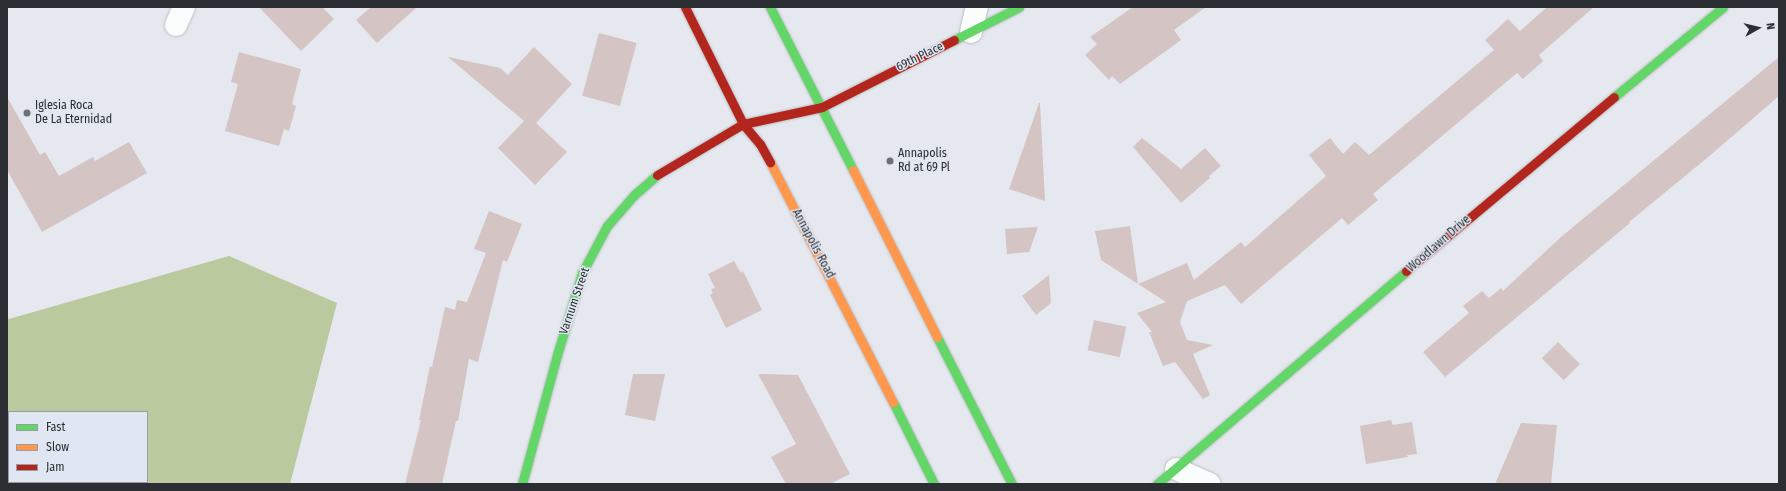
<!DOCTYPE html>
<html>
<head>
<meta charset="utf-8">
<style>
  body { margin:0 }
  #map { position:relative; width:1786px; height:491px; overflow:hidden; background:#e5e8ee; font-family:"Fira Sans Condensed",sans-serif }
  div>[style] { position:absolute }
  .forest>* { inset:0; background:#bbc99e }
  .building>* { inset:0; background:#d4c4c3; transform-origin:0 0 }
  .roads { filter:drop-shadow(0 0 1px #bbbdc2) drop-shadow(0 0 1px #bbbdc2) }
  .street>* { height:22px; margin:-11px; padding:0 11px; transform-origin:11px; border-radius:11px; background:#fbfcfc }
  .fast>* { height:9px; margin:-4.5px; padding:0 4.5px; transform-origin:4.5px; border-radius:4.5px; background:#63d668 }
  .slow>* { height:9px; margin:-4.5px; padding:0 4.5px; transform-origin:4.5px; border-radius:4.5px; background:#ff974d }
  .jam>* { height:9px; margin:-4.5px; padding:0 4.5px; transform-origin:4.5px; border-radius:4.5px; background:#b3261e }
  .dots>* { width:11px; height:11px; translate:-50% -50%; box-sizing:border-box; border:2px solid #e1e7f2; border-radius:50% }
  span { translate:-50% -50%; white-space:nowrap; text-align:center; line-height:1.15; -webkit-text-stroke:3px #e1e7f2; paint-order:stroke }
  .street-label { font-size:12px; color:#2b2e32 }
  .poi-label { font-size:12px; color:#2b2e32 }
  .left { translate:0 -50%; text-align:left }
  .frame { position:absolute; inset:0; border:8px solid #2b2e32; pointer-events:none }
  .legend { position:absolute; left:8px; top:411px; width:140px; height:72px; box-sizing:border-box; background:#e1e7f2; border:1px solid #989da5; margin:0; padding:5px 7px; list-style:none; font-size:12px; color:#2b2e32 }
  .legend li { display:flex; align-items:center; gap:8px; height:20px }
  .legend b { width:20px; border:1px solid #989da5 }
  .north { position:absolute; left:1738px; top:8px; width:40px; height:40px; -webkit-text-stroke:3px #e1e7f2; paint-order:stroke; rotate:82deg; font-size:11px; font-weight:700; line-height:16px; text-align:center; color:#2b2e32 }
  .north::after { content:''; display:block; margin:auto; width:14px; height:18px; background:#2b2e32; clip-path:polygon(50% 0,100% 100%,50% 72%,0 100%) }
</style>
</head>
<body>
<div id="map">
  <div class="forest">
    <div style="clip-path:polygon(evenodd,229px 256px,337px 303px,290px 484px,7px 484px,7px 318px,9px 319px,229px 256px,9px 412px,147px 412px,147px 482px,9px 482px,9px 412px)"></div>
  </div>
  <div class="building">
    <div style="clip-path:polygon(259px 7px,322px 7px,334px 19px,301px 51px)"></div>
    <div style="clip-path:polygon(371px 7px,417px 7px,377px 43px,356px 20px)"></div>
    <div style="clip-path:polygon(1133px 7px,1206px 7px,1174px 30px,1181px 40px,1120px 84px,1112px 76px,1109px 80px,1085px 55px,1097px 44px,1090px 37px)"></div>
    <div style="clip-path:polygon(1547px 7px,1594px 7px,1539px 55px,1543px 61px,1523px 79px,1517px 73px,1373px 194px,1378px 200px,1348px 225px,1342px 218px,1241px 304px,1225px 285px,1187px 301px,1180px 322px,1187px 340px,1213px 345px,1193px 354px,1210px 395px,1203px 399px,1175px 362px,1163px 366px,1149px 332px,1152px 332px,1137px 313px,1166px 302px,1138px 284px,1187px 263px,1194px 280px,1241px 242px,1245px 247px,1326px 176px,1309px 155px,1330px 138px,1343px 154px,1355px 142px,1369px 155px,1494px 50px,1485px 40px,1508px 19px,1520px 31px)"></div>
    <div style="left:599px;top:33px;width:39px;height:65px;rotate:15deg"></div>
    <div style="clip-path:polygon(534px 47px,572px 84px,536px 123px,567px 152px,535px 185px,498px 148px,524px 121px,448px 57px,500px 68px,508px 75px)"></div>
    <div style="clip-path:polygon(239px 52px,301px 69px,292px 104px,296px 106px,289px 131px,284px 129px,279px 146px,225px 131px,238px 84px,231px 82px)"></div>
    <div style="clip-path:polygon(1779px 57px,1779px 96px,1707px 158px,1629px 222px,1630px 223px,1445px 377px,1423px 352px,1469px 313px,1463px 306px,1482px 291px,1489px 298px,1501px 288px,1503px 291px,1561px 237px)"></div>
    <div style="clip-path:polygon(7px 97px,40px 155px,45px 152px,59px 176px,93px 157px,95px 161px,129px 142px,147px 173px,42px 232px,7px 170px)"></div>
    <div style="clip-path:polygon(1039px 103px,1040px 103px,1045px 201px,1009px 189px)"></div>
    <div style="clip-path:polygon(1142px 138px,1181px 169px,1205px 148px,1221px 166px,1209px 176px,1210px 178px,1181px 203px,1133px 147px)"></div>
    <div style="clip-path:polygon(489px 211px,522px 224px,507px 262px,503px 260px,478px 362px,469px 359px,458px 421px,456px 421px,442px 484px,405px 484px,421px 420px,419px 420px,430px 366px,432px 367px,445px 307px,455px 310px,457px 300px,467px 302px,486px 253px,474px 249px)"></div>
    <div style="clip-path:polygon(1130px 226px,1138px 284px,1101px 260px,1095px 231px)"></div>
    <div style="clip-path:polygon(1038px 227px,1029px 252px,1007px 254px,1005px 229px)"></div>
    <div style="clip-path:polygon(734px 261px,741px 273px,743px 271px,762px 310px,726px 328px,710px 295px,713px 293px,711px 289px,715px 288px,708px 274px)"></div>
    <div style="clip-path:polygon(1049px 275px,1051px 303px,1036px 315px,1022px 296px)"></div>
    <div style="left:1094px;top:320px;width:33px;height:31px;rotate:12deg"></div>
    <div style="left:1558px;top:342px;width:31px;height:23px;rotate:45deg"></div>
    <div style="clip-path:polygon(633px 374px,665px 374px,655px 421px,625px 415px)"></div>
    <div style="clip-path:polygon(758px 374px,798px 375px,850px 474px,830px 484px,786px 484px,771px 457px,796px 444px)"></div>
    <div style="clip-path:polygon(1391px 420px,1393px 425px,1412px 422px,1417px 454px,1407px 455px,1408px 457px,1366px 464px,1360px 426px)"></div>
    <div style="clip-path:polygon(1521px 423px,1557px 425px,1551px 484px,1495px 484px)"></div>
  </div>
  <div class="roads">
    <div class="street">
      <div style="left:176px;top:25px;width:20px;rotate:-66deg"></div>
      <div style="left:971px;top:32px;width:26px;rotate:-77deg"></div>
      <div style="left:1176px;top:469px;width:37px;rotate:24deg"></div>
    </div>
    <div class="fast">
      <div style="left:770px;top:7px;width:183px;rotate:63deg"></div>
      <div style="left:954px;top:40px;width:73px;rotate:-26.9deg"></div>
      <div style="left:1614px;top:97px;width:141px;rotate:-39.5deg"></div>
      <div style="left:937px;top:337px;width:165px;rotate:63deg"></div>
      <div style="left:893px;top:402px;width:92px;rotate:63.4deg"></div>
      <div style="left:522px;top:484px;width:134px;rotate:-74.8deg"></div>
      <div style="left:557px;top:355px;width:86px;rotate:-73deg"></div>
      <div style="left:582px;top:273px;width:53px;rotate:-62deg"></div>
      <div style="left:607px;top:226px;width:41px;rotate:-48.9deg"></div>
      <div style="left:634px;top:195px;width:30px;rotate:-41deg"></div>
      <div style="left:1157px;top:484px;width:328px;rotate:-40.5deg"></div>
    </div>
    <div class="slow">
      <div style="left:770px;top:162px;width:270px;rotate:62.9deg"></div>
      <div style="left:853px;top:170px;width:187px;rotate:63.3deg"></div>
    </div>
    <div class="jam">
      <div style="left:685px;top:7px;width:131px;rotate:63.6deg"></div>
      <div style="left:743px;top:124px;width:26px;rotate:50deg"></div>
      <div style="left:760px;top:144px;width:21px;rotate:61deg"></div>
      <div style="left:657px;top:175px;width:100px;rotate:-30.7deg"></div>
      <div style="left:743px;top:124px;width:81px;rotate:-12.1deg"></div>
      <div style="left:822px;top:107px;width:148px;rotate:-26.9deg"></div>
      <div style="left:1406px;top:271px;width:271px;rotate:-39.9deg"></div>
    </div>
  </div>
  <div class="dots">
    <div style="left:27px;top:113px;background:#6c6f74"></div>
    <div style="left:890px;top:161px;background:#6c6f74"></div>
  </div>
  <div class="street-label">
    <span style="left:920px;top:57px;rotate:-26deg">69th Place</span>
    <span style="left:813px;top:244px;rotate:62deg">Annapolis Road</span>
    <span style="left:1439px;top:244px;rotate:-41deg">Woodlawn Drive</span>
    <span style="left:575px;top:301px;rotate:-71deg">Varnum Street</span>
  </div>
  <div class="poi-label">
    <span class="left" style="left:35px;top:113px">Iglesia Roca<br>De La Eternidad</span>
    <span class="left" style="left:898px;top:161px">Annapolis<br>Rd at 69 Pl</span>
  </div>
  <div class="frame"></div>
  <ul class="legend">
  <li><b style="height:5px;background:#63d668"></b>Fast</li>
  <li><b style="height:5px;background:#ff974d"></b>Slow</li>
  <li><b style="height:5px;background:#b3261e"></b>Jam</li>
  </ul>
  <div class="north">N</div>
</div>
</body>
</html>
